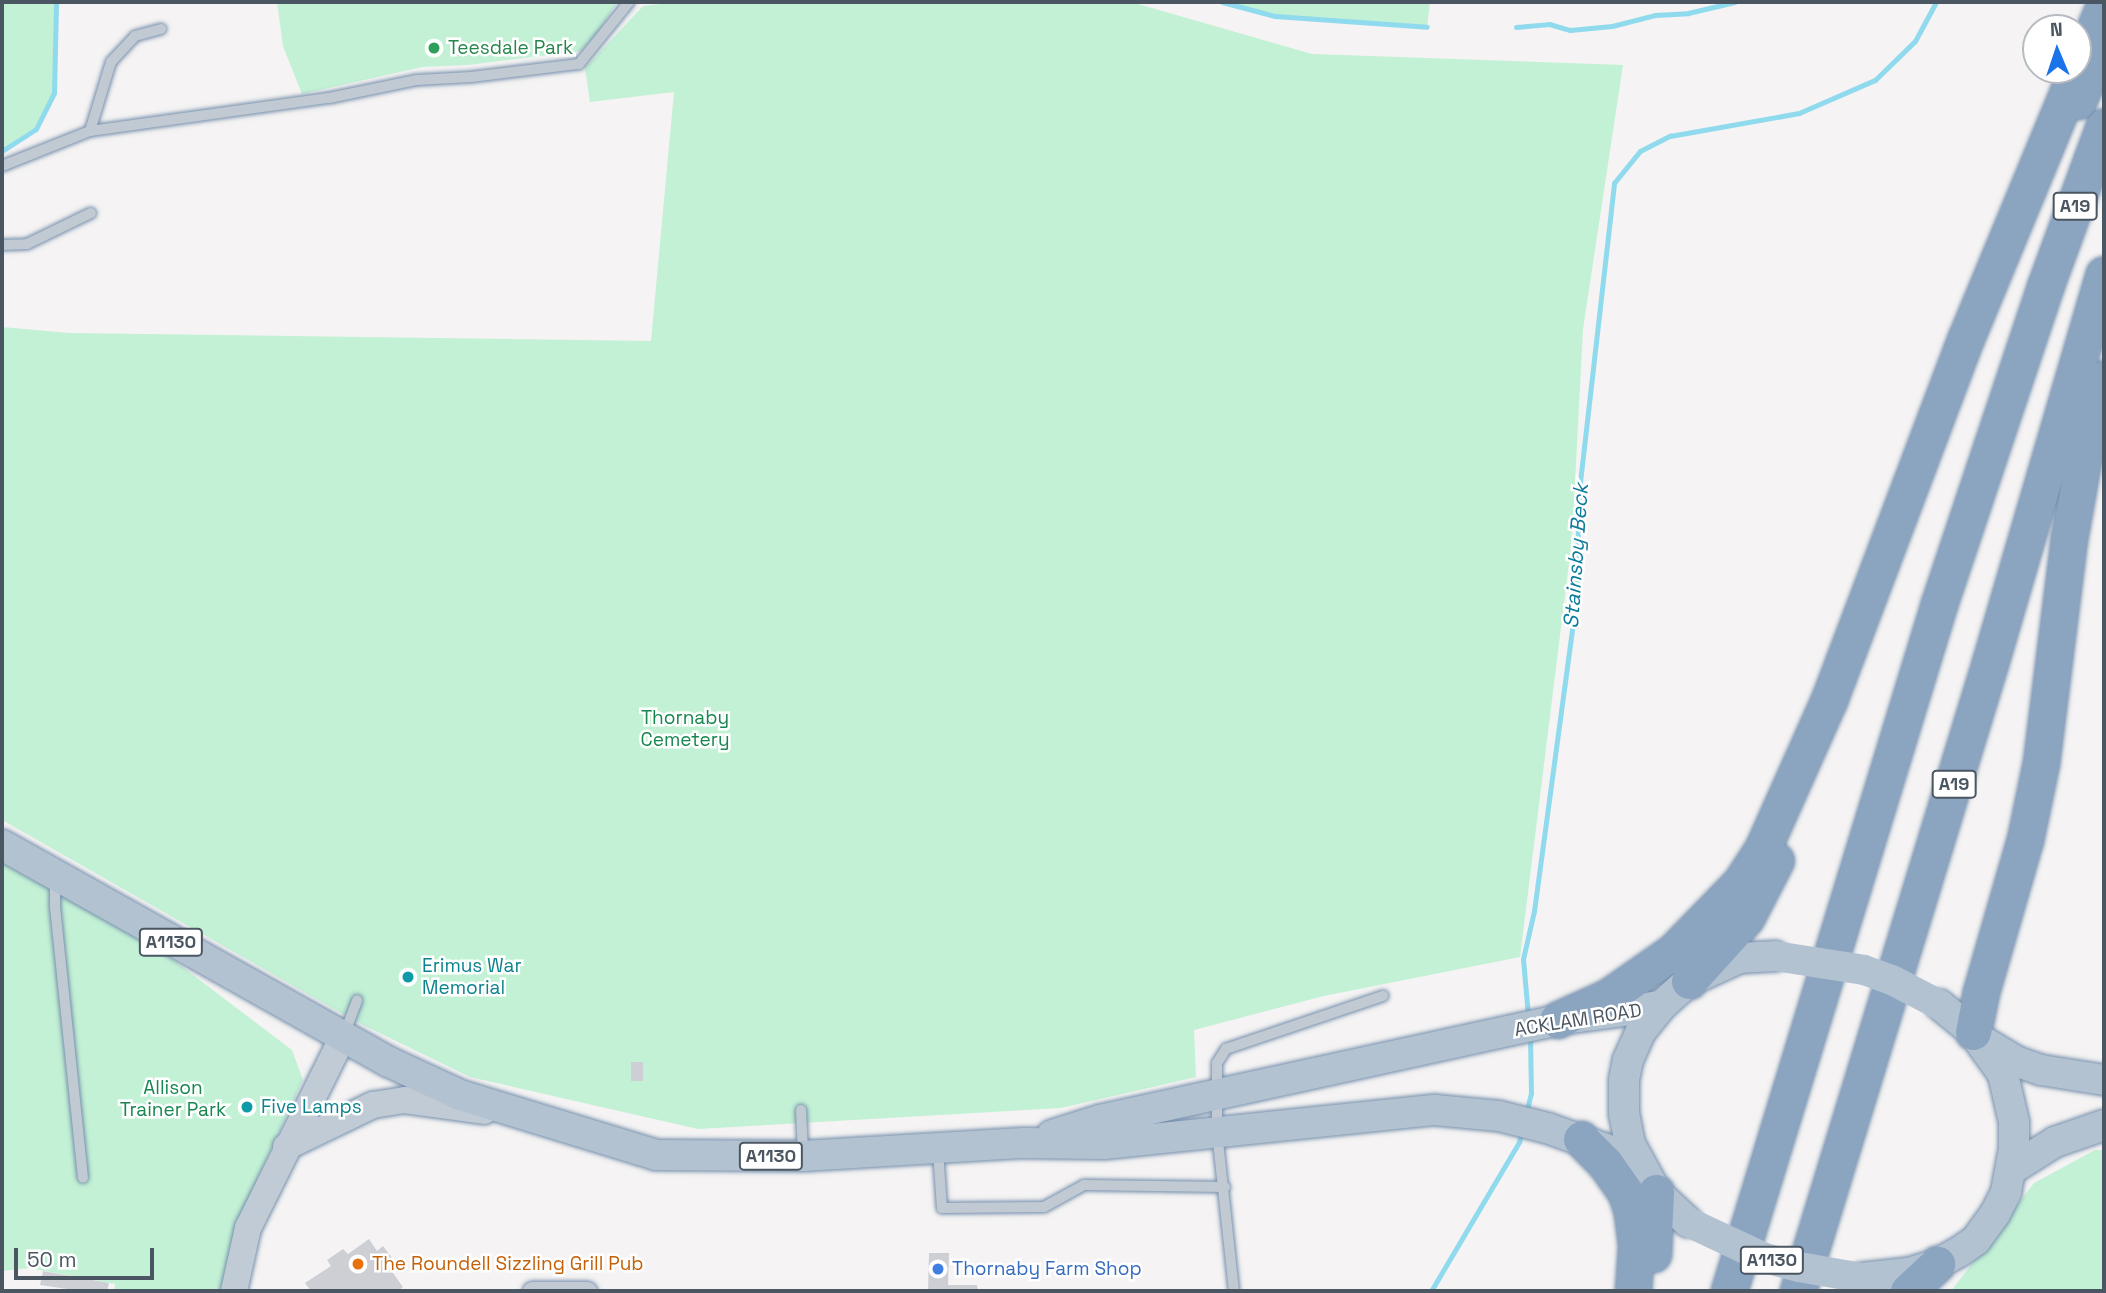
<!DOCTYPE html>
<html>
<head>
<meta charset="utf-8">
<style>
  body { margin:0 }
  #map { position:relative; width:2106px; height:1293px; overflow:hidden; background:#f5f3f3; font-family:"Space Grotesk",sans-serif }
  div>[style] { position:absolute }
  .green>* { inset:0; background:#c3f1d5 }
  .stream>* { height:5px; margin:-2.5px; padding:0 2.5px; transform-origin:2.5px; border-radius:2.5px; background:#90daee }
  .building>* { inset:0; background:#cdcfd5; transform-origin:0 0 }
  .roads { filter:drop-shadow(0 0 2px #7690ad) drop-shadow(0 0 2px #7690ad) }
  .lane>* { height:10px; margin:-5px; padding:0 5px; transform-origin:5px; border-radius:5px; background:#c1cad2 }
  .street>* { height:19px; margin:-9.5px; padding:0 9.5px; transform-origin:9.5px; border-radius:9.5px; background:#c1cad2 }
  .secondary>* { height:26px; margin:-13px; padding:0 13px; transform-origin:13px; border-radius:13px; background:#c1cbd6 }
  .primary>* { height:30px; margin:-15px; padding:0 15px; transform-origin:15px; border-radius:15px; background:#b3c2d1 }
  .highway>* { height:35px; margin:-17.5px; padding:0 17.5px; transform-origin:17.5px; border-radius:17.5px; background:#8ba5c1 }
  .primary-bridge>* { height:30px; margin:-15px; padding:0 15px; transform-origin:15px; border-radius:15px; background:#b3c2d1 }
  .dots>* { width:19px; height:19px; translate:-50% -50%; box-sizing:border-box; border:4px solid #fff; border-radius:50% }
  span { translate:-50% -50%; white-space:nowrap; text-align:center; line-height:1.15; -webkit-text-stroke:5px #fff; paint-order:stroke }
  .shield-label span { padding:2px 5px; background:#fff; border:2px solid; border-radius:5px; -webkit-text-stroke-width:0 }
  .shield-label { font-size:18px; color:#4a5661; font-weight:700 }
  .leisure-label { font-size:19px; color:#27864d }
  .left { translate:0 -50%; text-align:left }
  .park-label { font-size:19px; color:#17864f }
  .culture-label { font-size:19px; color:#0d838f }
  .street-label { font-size:19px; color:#4a5661 }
  .food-label { font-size:19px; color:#c56008 }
  .shop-label { font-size:19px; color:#366cbe }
  .water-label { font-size:21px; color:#0c7c9b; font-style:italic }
  .frame { position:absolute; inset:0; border:4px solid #4a5661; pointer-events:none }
  .north { position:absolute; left:2022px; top:14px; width:70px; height:70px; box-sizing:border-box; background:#fff; border:2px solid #b7bbc0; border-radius:50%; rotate:358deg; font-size:19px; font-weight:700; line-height:28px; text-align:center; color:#4a5661 }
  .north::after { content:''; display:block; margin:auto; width:24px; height:32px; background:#1a73e8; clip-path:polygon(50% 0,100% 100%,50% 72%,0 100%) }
  .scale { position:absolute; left:14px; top:1248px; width:140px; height:32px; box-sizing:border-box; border:4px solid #4a5661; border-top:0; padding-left:9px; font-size:21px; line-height:24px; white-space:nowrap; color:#4a5661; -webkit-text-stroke:5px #fff; paint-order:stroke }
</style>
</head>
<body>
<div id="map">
  <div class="green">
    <div style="clip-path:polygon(2px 2px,56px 2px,54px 93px,36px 129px,2px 151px)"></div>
    <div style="clip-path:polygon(277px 2px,617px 2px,599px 31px,581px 51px,468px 65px,422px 67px,302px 94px,283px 46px)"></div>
    <div style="clip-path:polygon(679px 2px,1131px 2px,1312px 54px,1623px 65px,1583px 329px,1572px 539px,1520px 957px,1324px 996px,1194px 1030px,1196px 1077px,1061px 1108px,698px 1129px,470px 1077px,357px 1022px,2px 820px,2px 327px,69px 333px,651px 341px,674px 92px,590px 102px,585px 68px,643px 6px)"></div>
    <div style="clip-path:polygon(1222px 2px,1430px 2px,1427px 27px,1275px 16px)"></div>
    <div style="clip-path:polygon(2px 857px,164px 953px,292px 1050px,303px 1080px,236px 1226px,224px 1291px,114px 1291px,115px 1284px,29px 1268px,2px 1271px)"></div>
    <div style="clip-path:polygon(2095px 1150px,2104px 1150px,2104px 1291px,1951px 1291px,2034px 1183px)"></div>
  </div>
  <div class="stream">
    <div style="left:1222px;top:2px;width:55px;rotate:14.8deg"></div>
    <div style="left:1275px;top:16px;width:152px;rotate:4.1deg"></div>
    <div style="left:1516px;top:27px;width:33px;rotate:-5deg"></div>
    <div style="left:1549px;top:24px;width:22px;rotate:16deg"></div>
    <div style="left:1570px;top:30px;width:42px;rotate:-5.4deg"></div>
    <div style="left:1612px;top:26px;width:44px;rotate:-14.3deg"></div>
    <div style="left:1655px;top:15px;width:33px;rotate:-3deg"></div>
    <div style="left:1688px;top:13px;width:48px;rotate:-13.2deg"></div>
    <div style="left:2px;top:151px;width:40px;rotate:-32.9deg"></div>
    <div style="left:36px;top:129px;width:40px;rotate:-63.4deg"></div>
    <div style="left:54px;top:93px;width:91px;rotate:-88.7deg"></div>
    <div style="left:1528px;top:1016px;width:57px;rotate:-95deg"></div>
    <div style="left:1523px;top:959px;width:49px;rotate:-77.1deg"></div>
    <div style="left:1534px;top:911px;width:313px;rotate:-82.3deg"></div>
    <div style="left:1576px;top:601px;width:110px;rotate:-88.4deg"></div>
    <div style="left:1579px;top:491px;width:310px;rotate:-83.5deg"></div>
    <div style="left:1614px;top:183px;width:41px;rotate:-50.9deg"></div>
    <div style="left:1640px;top:151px;width:34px;rotate:-27deg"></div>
    <div style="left:1670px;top:136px;width:131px;rotate:-10.1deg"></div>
    <div style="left:1799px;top:113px;width:83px;rotate:-23.5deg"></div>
    <div style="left:1875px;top:80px;width:56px;rotate:-44.3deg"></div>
    <div style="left:1915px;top:41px;width:44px;rotate:-61.7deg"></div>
    <div style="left:1526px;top:1113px;width:21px;rotate:-76deg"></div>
    <div style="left:1531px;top:1093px;width:57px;rotate:-91deg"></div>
    <div style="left:1431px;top:1291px;width:173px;rotate:-59.4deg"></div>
    <div style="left:1519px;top:1142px;width:12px;rotate:-76deg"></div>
  </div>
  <div class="building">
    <div style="left:643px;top:1062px;width:19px;height:12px;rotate:90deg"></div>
    <div style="clip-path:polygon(369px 1239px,377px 1251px,383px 1246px,392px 1258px,385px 1262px,403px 1287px,398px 1291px,311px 1291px,305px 1283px,331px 1266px,327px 1260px,343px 1249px,348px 1254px)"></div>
    <div style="clip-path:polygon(929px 1253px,949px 1253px,948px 1285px,977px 1285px,978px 1291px,928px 1291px)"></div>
    <div style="clip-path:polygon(43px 1271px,109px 1283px,107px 1291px,81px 1291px,40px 1285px)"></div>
  </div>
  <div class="roads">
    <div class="lane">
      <div style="left:90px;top:131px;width:72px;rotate:-73.1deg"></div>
      <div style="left:111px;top:62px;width:35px;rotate:-47deg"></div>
      <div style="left:135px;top:36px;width:27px;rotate:-15deg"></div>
      <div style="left:2px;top:166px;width:95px;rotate:-21.7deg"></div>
      <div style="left:90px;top:131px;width:241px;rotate:-7.9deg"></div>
      <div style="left:329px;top:98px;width:90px;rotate:-11.6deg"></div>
      <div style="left:417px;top:80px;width:54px;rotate:-3.2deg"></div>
      <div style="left:471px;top:77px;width:109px;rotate:-6.9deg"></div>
      <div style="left:579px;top:64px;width:80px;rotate:-51.1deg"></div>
      <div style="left:2px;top:245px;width:25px;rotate:-2deg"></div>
      <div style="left:27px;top:244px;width:71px;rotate:-25.8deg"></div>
      <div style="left:55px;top:879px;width:28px;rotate:90deg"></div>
      <div style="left:55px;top:907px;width:272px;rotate:84.1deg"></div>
      <div style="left:345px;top:1032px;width:34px;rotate:-69deg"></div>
      <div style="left:801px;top:1110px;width:42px;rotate:87.3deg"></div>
      <div style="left:938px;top:1150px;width:58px;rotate:86.1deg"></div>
      <div style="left:942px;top:1208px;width:102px;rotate:-0.6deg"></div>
      <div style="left:1044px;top:1207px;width:46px;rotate:-28.8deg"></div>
      <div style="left:1084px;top:1185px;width:141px;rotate:0.8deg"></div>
      <div style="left:1234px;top:1291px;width:159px;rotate:-96.1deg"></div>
      <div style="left:1217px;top:1133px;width:70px;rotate:-90deg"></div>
      <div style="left:1217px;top:1063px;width:17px;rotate:-57deg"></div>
      <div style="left:1226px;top:1049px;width:166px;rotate:-18.7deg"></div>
    </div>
    <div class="street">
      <div style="left:532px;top:1291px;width:55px"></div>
    </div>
    <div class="secondary">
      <div style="left:286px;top:1147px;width:97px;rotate:-25.8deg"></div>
      <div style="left:373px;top:1105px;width:32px;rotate:-9deg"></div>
      <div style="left:405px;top:1100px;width:80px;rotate:7.9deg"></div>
      <div style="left:234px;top:1291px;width:65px;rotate:-77.5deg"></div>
      <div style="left:248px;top:1228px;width:213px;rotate:-63.6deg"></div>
    </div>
    <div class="primary">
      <div style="left:2px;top:845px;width:444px;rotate:29.3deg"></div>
      <div style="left:389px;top:1062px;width:78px;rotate:24.9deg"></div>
      <div style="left:460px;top:1095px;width:205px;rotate:17deg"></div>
      <div style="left:656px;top:1155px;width:147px;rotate:0.4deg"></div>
      <div style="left:803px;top:1156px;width:221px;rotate:-3.4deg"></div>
      <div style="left:1024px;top:1143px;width:80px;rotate:0.7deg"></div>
      <div style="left:1104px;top:1144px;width:333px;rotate:-5.9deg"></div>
      <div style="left:1435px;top:1110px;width:64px;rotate:5.4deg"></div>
      <div style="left:1499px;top:1116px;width:49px;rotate:14deg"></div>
      <div style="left:1547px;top:1128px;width:63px;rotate:19.6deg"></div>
      <div style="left:1606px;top:1149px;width:47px;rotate:34.7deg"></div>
      <div style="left:1986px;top:1043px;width:37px;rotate:31deg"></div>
      <div style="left:2018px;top:1062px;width:24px;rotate:19deg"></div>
      <div style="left:2041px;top:1070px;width:64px;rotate:9deg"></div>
      <div style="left:1052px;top:1135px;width:50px;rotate:-17.4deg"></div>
      <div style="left:1100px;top:1120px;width:468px;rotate:-12.3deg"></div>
      <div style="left:1557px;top:1020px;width:105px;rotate:-7.7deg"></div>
      <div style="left:2012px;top:1169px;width:51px;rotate:-32.1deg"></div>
      <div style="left:2055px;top:1142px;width:52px;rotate:-19.1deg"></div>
      <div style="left:1688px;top:1222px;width:44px;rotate:-136.8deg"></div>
      <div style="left:1656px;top:1192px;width:55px;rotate:-118.4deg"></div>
      <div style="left:1630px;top:1144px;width:31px;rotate:-101deg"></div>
      <div style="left:1624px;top:1114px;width:34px;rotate:-90deg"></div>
      <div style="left:1624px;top:1080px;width:20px;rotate:-79deg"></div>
      <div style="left:1628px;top:1060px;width:32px;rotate:-66deg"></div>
      <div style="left:1641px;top:1031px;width:32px;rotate:-51deg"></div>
      <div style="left:1661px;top:1006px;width:38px;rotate:-42deg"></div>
      <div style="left:1689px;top:981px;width:55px;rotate:-24.7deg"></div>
      <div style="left:1739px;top:958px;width:36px;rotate:-3deg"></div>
      <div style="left:1862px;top:1278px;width:46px;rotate:-6.2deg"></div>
      <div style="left:1908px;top:1273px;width:30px;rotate:-17deg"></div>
      <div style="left:1937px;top:1264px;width:25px;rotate:-29deg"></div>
      <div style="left:1959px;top:1252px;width:21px;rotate:-35deg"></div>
      <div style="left:1976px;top:1240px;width:32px;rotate:-54deg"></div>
      <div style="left:1995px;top:1214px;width:25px;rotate:-63deg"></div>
      <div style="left:2006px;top:1192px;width:44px;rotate:-79.5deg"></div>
      <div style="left:2014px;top:1149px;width:27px;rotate:-90deg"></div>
      <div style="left:2014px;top:1122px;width:49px;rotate:-102.9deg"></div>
      <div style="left:2003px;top:1074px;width:52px;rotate:-125.5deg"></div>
      <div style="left:1973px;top:1032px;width:43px;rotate:-140.7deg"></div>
    </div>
    <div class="highway">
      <div style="left:2081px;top:61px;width:60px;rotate:-67.3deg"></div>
      <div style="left:2078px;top:101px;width:64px;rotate:-66.2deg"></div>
      <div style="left:1689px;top:981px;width:85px;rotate:-47.9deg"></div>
      <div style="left:1746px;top:918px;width:65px;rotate:-62.7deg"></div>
      <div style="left:1557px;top:1020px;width:56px;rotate:-24.3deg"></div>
      <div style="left:1608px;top:997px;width:80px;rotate:-34.9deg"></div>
      <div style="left:1674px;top:951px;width:96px;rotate:-45.8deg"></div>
      <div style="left:1741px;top:882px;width:40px;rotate:-57.1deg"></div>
      <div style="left:1763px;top:848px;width:162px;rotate:-66deg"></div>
      <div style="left:1829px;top:700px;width:387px;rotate:-69.3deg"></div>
      <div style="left:1966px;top:338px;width:290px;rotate:-67.5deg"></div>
      <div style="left:1973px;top:1032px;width:41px;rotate:-78.7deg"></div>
      <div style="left:1981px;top:992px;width:158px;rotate:-73.9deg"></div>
      <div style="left:2025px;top:840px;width:79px;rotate:-78.3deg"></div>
      <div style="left:2041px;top:763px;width:226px;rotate:-82.9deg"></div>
      <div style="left:2069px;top:539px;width:91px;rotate:-79.9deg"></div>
      <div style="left:2085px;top:449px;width:73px;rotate:-75deg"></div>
      <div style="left:1581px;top:1139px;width:34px;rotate:45deg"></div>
      <div style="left:1605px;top:1163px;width:37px;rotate:55deg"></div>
      <div style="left:1626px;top:1193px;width:20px;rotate:72deg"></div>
      <div style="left:1632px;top:1212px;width:34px;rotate:83deg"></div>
      <div style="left:1636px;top:1246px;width:45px;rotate:93.8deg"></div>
      <div style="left:1653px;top:1254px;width:62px;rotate:-87.2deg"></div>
      <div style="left:1729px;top:1291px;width:718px;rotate:-73deg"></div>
      <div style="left:1939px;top:604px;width:334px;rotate:-71.5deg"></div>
      <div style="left:2045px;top:287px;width:171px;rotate:-69.9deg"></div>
      <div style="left:1798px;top:1291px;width:657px;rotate:-73deg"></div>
      <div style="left:1990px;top:663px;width:405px;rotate:-73.7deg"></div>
      <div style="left:1908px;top:1291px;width:40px;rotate:-43deg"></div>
    </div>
  </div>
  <div class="primary-bridge">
    <div style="left:1775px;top:956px;width:90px;rotate:8.9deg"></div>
    <div style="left:1864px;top:970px;width:30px;rotate:20deg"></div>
    <div style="left:1892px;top:980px;width:54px;rotate:27.5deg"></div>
    <div style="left:1688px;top:1222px;width:85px;rotate:25.1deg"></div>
    <div style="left:1765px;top:1258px;width:35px;rotate:15deg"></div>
    <div style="left:1799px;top:1267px;width:64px;rotate:9.9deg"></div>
  </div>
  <div class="dots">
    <div style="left:434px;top:48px;background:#2e9e5b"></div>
    <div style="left:408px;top:977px;background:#0f9aa8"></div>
    <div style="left:247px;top:1107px;background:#0f9aa8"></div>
    <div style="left:358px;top:1264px;background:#e8710a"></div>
    <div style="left:938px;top:1269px;background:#3f7fe0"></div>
  </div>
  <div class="shield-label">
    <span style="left:2075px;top:206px">A19</span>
    <span style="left:1954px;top:784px">A19</span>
    <span style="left:171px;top:942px">A1130</span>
    <span style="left:771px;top:1156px">A1130</span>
    <span style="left:1772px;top:1260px">A1130</span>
  </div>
  <div class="leisure-label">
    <span class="left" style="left:448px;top:48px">Teesdale Park</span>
  </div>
  <div class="park-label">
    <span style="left:685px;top:729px">Thornaby<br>Cemetery</span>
    <span style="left:173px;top:1099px">Allison<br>Trainer Park</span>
  </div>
  <div class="culture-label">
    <span class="left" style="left:422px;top:977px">Erimus War<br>Memorial</span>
    <span class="left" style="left:261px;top:1107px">Five Lamps</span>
  </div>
  <div class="street-label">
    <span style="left:1578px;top:1020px;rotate:-9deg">ACKLAM ROAD</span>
  </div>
  <div class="food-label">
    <span class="left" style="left:372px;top:1264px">The Roundell Sizzling Grill Pub</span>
  </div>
  <div class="shop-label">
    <span class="left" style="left:952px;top:1269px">Thornaby Farm Shop</span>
  </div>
  <div class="water-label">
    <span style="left:1576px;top:556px;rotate:-86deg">Stainsby Beck</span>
  </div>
  <div class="frame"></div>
  <div class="north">N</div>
  <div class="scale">50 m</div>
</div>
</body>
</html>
